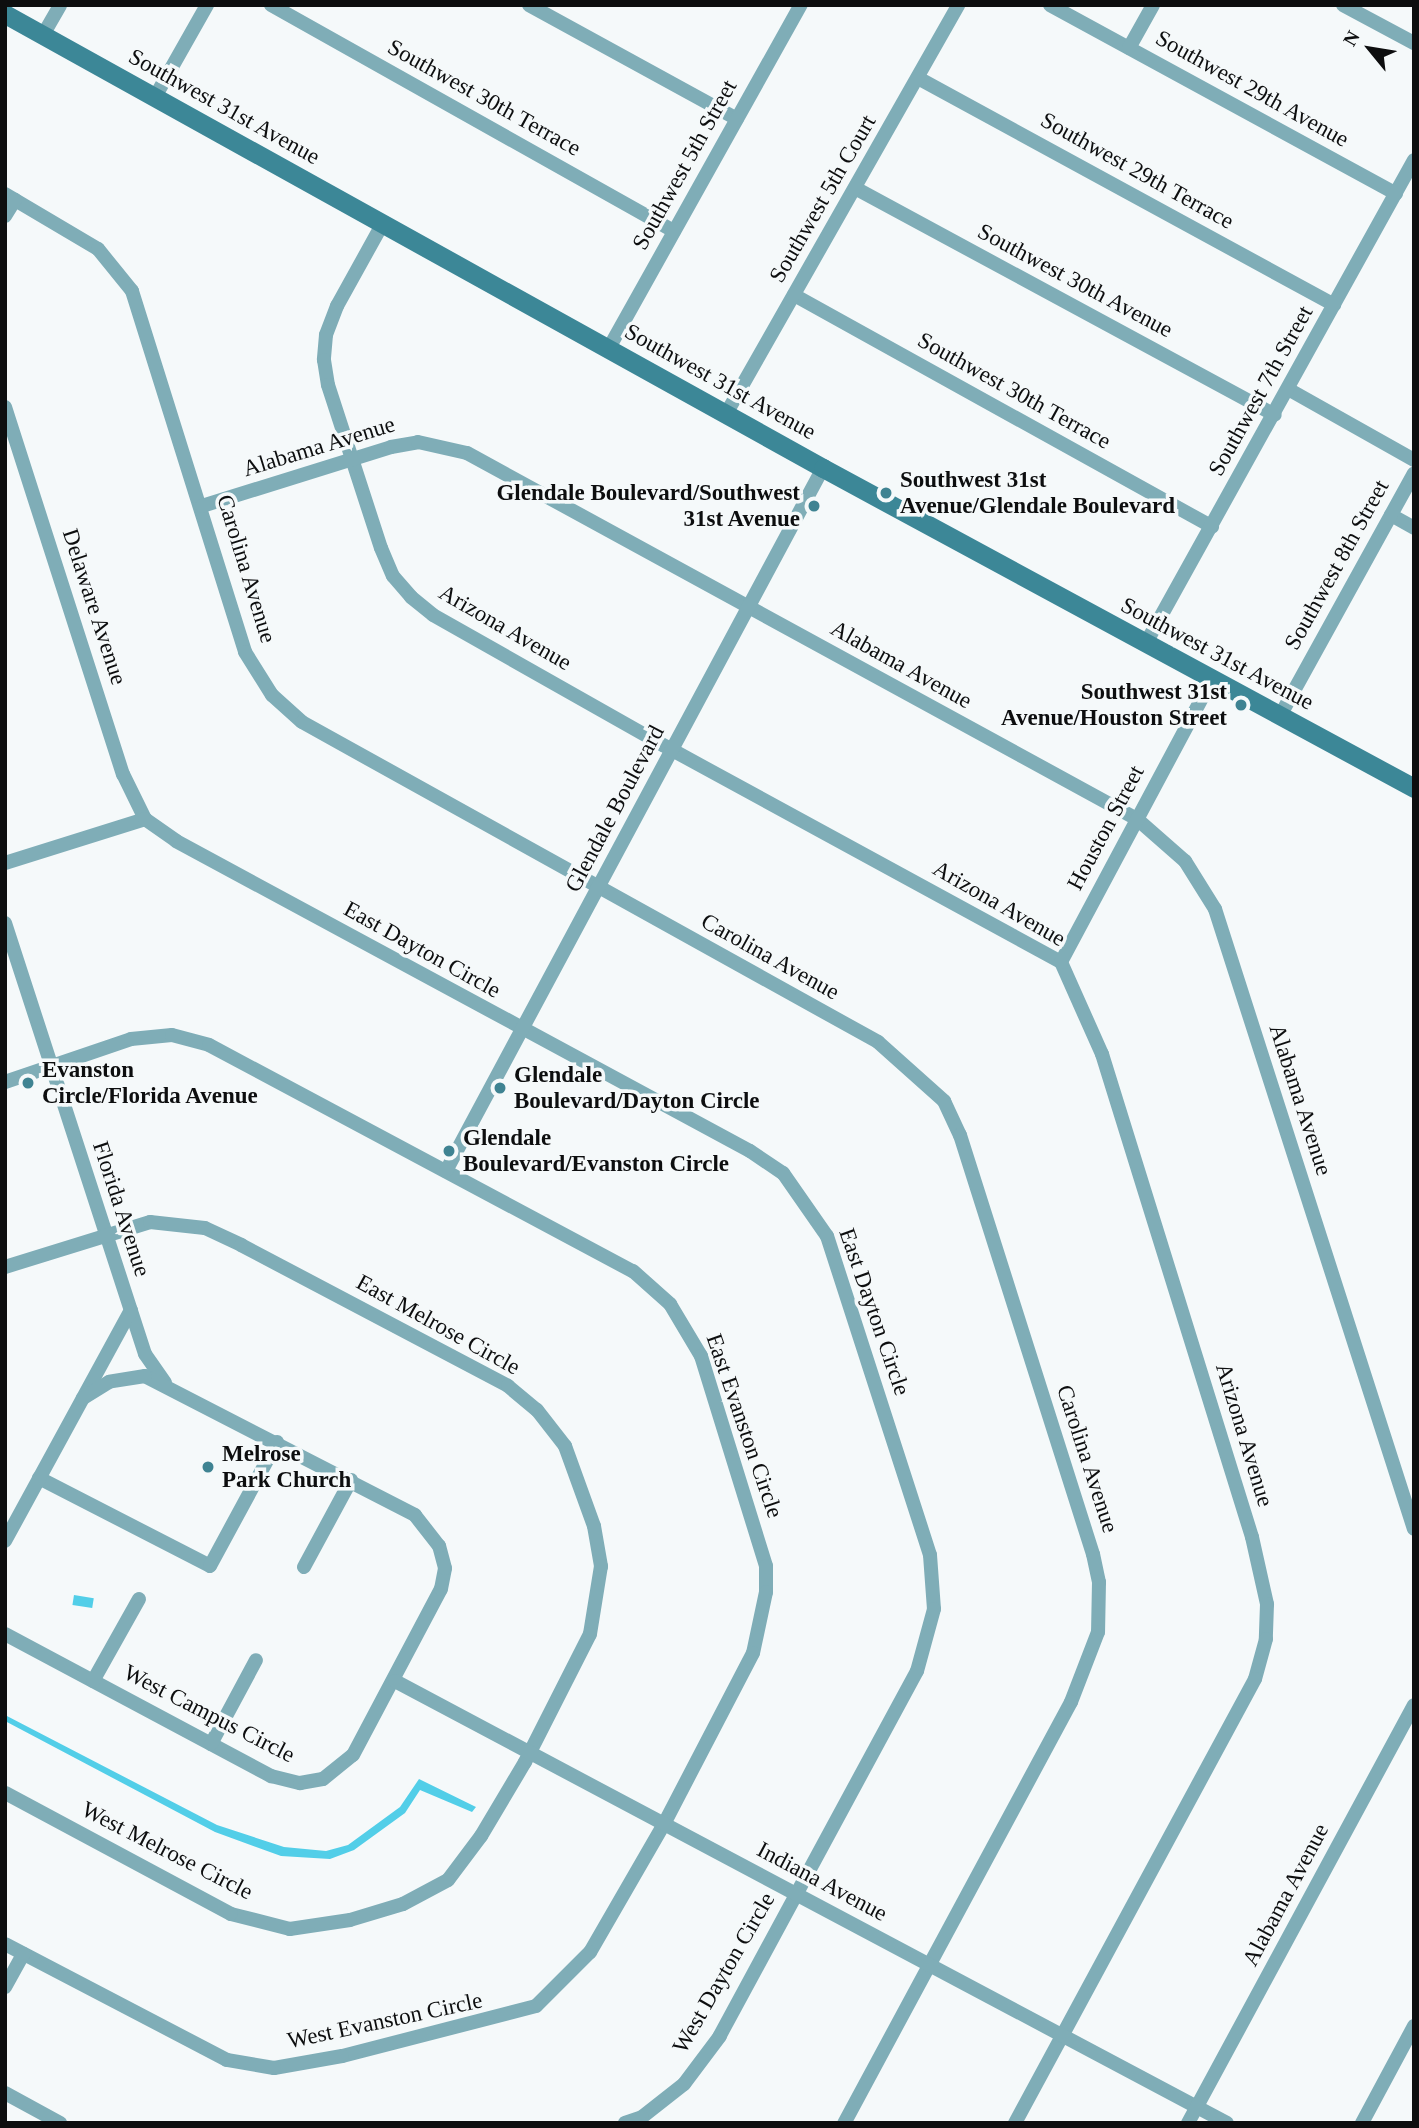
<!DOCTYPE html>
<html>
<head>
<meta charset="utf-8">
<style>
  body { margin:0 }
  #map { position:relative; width:1419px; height:2128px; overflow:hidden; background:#f5f9fa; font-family:"Times New Roman",serif }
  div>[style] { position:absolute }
  .water>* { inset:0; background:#52cee8; transform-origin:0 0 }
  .minor>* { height:14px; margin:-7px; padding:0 7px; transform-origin:7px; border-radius:7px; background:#7fadb7 }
  .secondary>* { height:19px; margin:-9.5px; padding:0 9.5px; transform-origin:9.5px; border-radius:9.5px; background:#3c8797 }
  .dots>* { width:19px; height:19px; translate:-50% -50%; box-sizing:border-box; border:4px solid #f5f9fa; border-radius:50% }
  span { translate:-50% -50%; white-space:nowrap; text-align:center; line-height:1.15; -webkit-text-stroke:7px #f5f9fa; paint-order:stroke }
  .street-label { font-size:23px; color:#0d0e0f }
  .poi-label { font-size:23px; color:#0d0e0f; font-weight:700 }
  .left { translate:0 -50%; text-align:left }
  .right { translate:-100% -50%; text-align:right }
  .frame { position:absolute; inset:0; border:7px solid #0d0e0f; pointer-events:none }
  .north { position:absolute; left:1335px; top:14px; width:70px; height:70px; -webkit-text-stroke:5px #f5f9fa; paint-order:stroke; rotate:300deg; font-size:19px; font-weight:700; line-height:28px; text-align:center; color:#0d0e0f }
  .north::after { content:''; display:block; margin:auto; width:24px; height:32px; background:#0d0e0f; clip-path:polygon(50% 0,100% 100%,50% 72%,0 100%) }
</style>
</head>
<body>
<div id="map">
  <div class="water">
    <div style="left:74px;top:1595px;width:20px;height:10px;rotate:9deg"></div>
    <div style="clip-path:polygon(5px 1715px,217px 1825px,284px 1847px,326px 1851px,348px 1845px,400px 1807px,419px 1779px,476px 1807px,472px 1812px,420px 1790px,405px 1813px,354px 1850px,330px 1859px,281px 1856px,215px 1832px,5px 1721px)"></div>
  </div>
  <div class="minor">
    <div style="left:271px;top:5px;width:462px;rotate:29.3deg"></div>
    <div style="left:529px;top:5px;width:237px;rotate:28.7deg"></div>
    <div style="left:1050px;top:5px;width:394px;rotate:28.6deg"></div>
    <div style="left:1343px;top:5px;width:81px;rotate:28.2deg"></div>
    <div style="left:43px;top:35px;width:34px;rotate:-60deg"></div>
    <div style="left:1129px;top:48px;width:49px;rotate:-60.8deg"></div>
    <div style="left:918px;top:78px;width:474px;rotate:28.6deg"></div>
    <div style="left:155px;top:97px;width:106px;rotate:-60.5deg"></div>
    <div style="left:855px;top:188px;width:477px;rotate:28.4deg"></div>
    <div style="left:5px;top:194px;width:108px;rotate:30.6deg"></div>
    <div style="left:98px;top:249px;width:54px;rotate:51deg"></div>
    <div style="left:132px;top:291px;width:378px;rotate:72.6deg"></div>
    <div style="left:245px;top:652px;width:51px;rotate:57.9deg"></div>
    <div style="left:272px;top:695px;width:40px;rotate:42deg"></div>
    <div style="left:302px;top:722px;width:659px;rotate:29.05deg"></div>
    <div style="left:878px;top:1042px;width:89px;rotate:41.8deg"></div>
    <div style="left:944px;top:1101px;width:38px;rotate:65deg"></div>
    <div style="left:960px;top:1135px;width:440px;rotate:72.4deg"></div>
    <div style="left:1093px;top:1554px;width:29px;rotate:78deg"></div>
    <div style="left:1099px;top:1582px;width:50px;rotate:91.1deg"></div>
    <div style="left:1098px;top:1632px;width:75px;rotate:111.1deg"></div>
    <div style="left:1071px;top:1702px;width:478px;rotate:118.3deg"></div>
    <div style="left:5px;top:216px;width:19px;rotate:-58deg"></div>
    <div style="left:383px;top:223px;width:95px;rotate:119deg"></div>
    <div style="left:337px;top:306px;width:31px;rotate:111deg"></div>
    <div style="left:326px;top:335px;width:25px;rotate:95deg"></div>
    <div style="left:324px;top:360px;width:25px;rotate:81deg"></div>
    <div style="left:328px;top:385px;width:171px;rotate:72deg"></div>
    <div style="left:381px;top:548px;width:30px;rotate:67deg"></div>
    <div style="left:393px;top:576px;width:28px;rotate:49deg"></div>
    <div style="left:411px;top:597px;width:28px;rotate:39deg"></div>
    <div style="left:433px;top:615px;width:264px;rotate:29.5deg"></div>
    <div style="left:663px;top:745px;width:453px;rotate:28.6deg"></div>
    <div style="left:1061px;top:962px;width:101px;rotate:66deg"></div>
    <div style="left:1102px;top:1054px;width:506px;rotate:72.75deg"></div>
    <div style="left:1252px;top:1537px;width:69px;rotate:77.4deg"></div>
    <div style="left:1267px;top:1604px;width:35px;rotate:92deg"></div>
    <div style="left:1266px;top:1639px;width:41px;rotate:105.4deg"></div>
    <div style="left:1255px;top:1679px;width:505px;rotate:118.39deg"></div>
    <div style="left:794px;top:295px;width:478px;rotate:29deg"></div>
    <div style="left:609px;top:348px;width:393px;rotate:-60.8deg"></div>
    <div style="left:1288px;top:389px;width:145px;rotate:29.4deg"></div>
    <div style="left:5px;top:407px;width:386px;rotate:72.2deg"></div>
    <div style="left:123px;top:774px;width:50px;rotate:63.9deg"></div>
    <div style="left:726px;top:414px;width:470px;rotate:-60.4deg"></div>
    <div style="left:202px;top:506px;width:198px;rotate:-17.3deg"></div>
    <div style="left:391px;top:447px;width:27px;rotate:-10deg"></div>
    <div style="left:418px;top:442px;width:50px;rotate:12.7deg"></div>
    <div style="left:467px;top:453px;width:763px;rotate:28.65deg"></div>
    <div style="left:1137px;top:819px;width:64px;rotate:41.2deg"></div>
    <div style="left:1185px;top:861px;width:57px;rotate:58deg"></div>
    <div style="left:1215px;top:909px;width:651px;rotate:72.21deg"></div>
    <div style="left:1391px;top:515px;width:26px;rotate:29deg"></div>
    <div style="left:1146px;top:643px;width:552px;rotate:-60.98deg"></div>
    <div style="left:1280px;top:716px;width:277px;rotate:-61.1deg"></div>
    <div style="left:5px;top:863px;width:147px;rotate:-17.4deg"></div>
    <div style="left:145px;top:819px;width:38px;rotate:35deg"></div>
    <div style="left:176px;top:841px;width:652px;rotate:28.37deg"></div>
    <div style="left:750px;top:1151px;width:40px;rotate:34deg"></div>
    <div style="left:783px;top:1173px;width:77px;rotate:55.1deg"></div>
    <div style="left:827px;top:1236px;width:335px;rotate:72.1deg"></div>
    <div style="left:930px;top:1555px;width:54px;rotate:85.8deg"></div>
    <div style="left:934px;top:1609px;width:64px;rotate:105.3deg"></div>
    <div style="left:917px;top:1671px;width:415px;rotate:118.4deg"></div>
    <div style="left:720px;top:2036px;width:60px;rotate:126.9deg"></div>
    <div style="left:684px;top:2084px;width:53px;rotate:141.8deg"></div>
    <div style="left:642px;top:2117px;width:18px;rotate:161deg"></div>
    <div style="left:5px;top:923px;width:453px;rotate:72deg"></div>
    <div style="left:145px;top:1354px;width:35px;rotate:55deg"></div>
    <div style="left:1061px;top:962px;width:321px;rotate:-61.9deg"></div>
    <div style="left:5px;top:1082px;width:133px;rotate:-18.8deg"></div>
    <div style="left:131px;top:1039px;width:41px;rotate:-5.6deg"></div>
    <div style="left:172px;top:1035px;width:38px;rotate:15deg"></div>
    <div style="left:209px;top:1045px;width:480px;rotate:28.1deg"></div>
    <div style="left:633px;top:1271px;width:50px;rotate:41.7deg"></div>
    <div style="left:670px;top:1304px;width:61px;rotate:59.2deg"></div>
    <div style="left:701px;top:1356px;width:220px;rotate:72.8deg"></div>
    <div style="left:766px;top:1566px;width:26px;rotate:90deg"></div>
    <div style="left:766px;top:1592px;width:62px;rotate:102deg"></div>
    <div style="left:753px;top:1653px;width:193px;rotate:117.5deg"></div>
    <div style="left:664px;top:1824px;width:148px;rotate:120deg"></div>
    <div style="left:590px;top:1952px;width:76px;rotate:135deg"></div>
    <div style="left:536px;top:2006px;width:200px;rotate:165.5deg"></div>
    <div style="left:342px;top:2056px;width:69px;rotate:170deg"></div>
    <div style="left:274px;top:2068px;width:48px;rotate:-170.3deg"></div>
    <div style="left:227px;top:2060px;width:250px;rotate:-152.4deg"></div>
    <div style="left:446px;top:1171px;width:798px;rotate:-61.8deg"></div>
    <div style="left:5px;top:1267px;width:152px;rotate:-17.2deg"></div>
    <div style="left:150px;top:1222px;width:55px;rotate:6.2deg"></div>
    <div style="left:205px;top:1228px;width:40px;rotate:25deg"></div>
    <div style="left:241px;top:1245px;width:302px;rotate:27.8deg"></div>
    <div style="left:508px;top:1386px;width:38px;rotate:40deg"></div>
    <div style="left:537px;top:1410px;width:46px;rotate:52.1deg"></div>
    <div style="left:565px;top:1446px;width:85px;rotate:70.1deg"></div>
    <div style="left:594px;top:1526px;width:41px;rotate:80.1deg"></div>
    <div style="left:601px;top:1566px;width:69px;rotate:99.2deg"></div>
    <div style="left:590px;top:1634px;width:144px;rotate:116.9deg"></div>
    <div style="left:525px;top:1762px;width:86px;rotate:120.7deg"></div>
    <div style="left:481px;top:1836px;width:55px;rotate:126.9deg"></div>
    <div style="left:448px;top:1880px;width:51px;rotate:151.9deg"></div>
    <div style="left:403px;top:1904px;width:55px;rotate:163.2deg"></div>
    <div style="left:350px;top:1920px;width:61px;rotate:171.5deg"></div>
    <div style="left:290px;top:1929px;width:61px;rotate:-165.7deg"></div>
    <div style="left:231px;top:1914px;width:256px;rotate:-151.8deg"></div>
    <div style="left:39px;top:1478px;width:192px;rotate:27.2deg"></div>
    <div style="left:210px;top:1566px;width:141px;rotate:-61.6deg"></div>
    <div style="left:5px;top:1541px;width:263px;rotate:-61.4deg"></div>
    <div style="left:304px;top:1567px;width:99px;rotate:-61.6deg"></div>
    <div style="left:5px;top:1634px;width:302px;rotate:28.1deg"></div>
    <div style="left:271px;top:1776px;width:30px;rotate:14deg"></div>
    <div style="left:300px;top:1783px;width:23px;rotate:-10deg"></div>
    <div style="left:323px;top:1779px;width:38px;rotate:-39deg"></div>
    <div style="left:353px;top:1755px;width:188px;rotate:-62.1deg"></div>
    <div style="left:441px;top:1589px;width:21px;rotate:-79deg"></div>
    <div style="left:445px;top:1568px;width:23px;rotate:-105deg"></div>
    <div style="left:439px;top:1546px;width:39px;rotate:-128deg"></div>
    <div style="left:415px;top:1515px;width:304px;rotate:-152.8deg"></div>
    <div style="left:145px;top:1376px;width:36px;rotate:171deg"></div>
    <div style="left:109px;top:1382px;width:31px;rotate:148deg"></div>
    <div style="left:93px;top:1681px;width:94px;rotate:-60.7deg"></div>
    <div style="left:395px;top:1681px;width:942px;rotate:27.98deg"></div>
    <div style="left:211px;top:1744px;width:95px;rotate:-61.8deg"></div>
    <div style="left:5px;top:1987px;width:38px;rotate:-61deg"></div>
    <div style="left:5px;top:2093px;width:63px;rotate:28.6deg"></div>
    <div style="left:1188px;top:2123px;width:475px;rotate:-61.6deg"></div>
    <div style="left:1362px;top:2123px;width:110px;rotate:-61.8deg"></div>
  </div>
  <div class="secondary">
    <div style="left:5px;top:14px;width:936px;rotate:29.03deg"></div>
    <div style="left:823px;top:468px;width:672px;rotate:28.43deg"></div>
  </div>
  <div class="dots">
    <div style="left:886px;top:493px;background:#3f8392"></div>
    <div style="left:814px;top:506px;background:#3f8392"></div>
    <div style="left:1241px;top:705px;background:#3f8392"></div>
    <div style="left:28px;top:1083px;background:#3f8392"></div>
    <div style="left:500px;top:1088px;background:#3f8392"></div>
    <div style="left:449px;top:1151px;background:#3f8392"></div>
    <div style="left:208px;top:1467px;background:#3f8392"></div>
  </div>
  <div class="street-label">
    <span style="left:1252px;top:89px;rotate:29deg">Southwest 29th Avenue</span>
    <span style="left:484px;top:98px;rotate:29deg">Southwest 30th Terrace</span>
    <span style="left:224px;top:107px;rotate:29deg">Southwest 31st Avenue</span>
    <span style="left:685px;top:165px;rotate:-61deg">Southwest 5th Street</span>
    <span style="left:1137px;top:171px;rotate:29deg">Southwest 29th Terrace</span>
    <span style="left:823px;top:199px;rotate:-60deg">Southwest 5th Court</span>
    <span style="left:1075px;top:281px;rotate:28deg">Southwest 30th Avenue</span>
    <span style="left:720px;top:382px;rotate:29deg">Southwest 31st Avenue</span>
    <span style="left:1014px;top:391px;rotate:29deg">Southwest 30th Terrace</span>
    <span style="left:1261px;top:391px;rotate:-61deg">Southwest 7th Street</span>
    <span style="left:319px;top:447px;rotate:-17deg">Alabama Avenue</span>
    <span style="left:1337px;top:565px;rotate:-61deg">Southwest 8th Street</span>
    <span style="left:246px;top:569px;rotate:73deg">Carolina Avenue</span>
    <span style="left:94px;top:607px;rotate:72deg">Delaware Avenue</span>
    <span style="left:505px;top:628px;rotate:30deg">Arizona Avenue</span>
    <span style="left:1217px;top:654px;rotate:28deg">Southwest 31st Avenue</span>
    <span style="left:901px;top:665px;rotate:29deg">Alabama Avenue</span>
    <span style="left:615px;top:809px;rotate:-62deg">Glendale Boulevard</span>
    <span style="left:1106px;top:828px;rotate:-62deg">Houston Street</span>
    <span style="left:999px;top:904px;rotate:30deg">Arizona Avenue</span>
    <span style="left:422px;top:950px;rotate:29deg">East Dayton Circle</span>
    <span style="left:770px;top:957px;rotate:29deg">Carolina Avenue</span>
    <span style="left:1300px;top:1100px;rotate:72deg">Alabama Avenue</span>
    <span style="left:121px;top:1209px;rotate:72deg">Florida Avenue</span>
    <span style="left:874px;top:1312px;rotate:71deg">East Dayton Circle</span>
    <span style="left:438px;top:1325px;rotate:29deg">East Melrose Circle</span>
    <span style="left:744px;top:1426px;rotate:71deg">East Evanston Circle</span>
    <span style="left:1244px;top:1435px;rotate:73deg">Arizona Avenue</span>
    <span style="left:1087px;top:1459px;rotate:72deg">Carolina Avenue</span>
    <span style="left:209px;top:1714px;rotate:27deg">West Campus Circle</span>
    <span style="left:167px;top:1851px;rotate:27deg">West Melrose Circle</span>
    <span style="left:822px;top:1882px;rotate:28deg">Indiana Avenue</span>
    <span style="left:1286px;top:1895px;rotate:-62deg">Alabama Avenue</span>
    <span style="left:724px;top:1973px;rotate:-60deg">West Dayton Circle</span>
    <span style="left:385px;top:2021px;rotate:-12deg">West Evanston Circle</span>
  </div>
  <div class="poi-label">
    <span class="left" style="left:900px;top:493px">Southwest 31st<br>Avenue/Glendale Boulevard</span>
    <span class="right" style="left:800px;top:506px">Glendale Boulevard/Southwest<br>31st Avenue</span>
    <span class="right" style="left:1227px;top:705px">Southwest 31st<br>Avenue/Houston Street</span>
    <span class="left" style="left:42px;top:1083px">Evanston<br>Circle/Florida Avenue</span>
    <span class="left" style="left:514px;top:1088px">Glendale<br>Boulevard/Dayton Circle</span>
    <span class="left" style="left:463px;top:1151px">Glendale<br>Boulevard/Evanston Circle</span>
    <span class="left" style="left:222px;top:1467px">Melrose<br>Park Church</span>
  </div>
  <div class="frame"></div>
  <div class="north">N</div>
</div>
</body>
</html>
